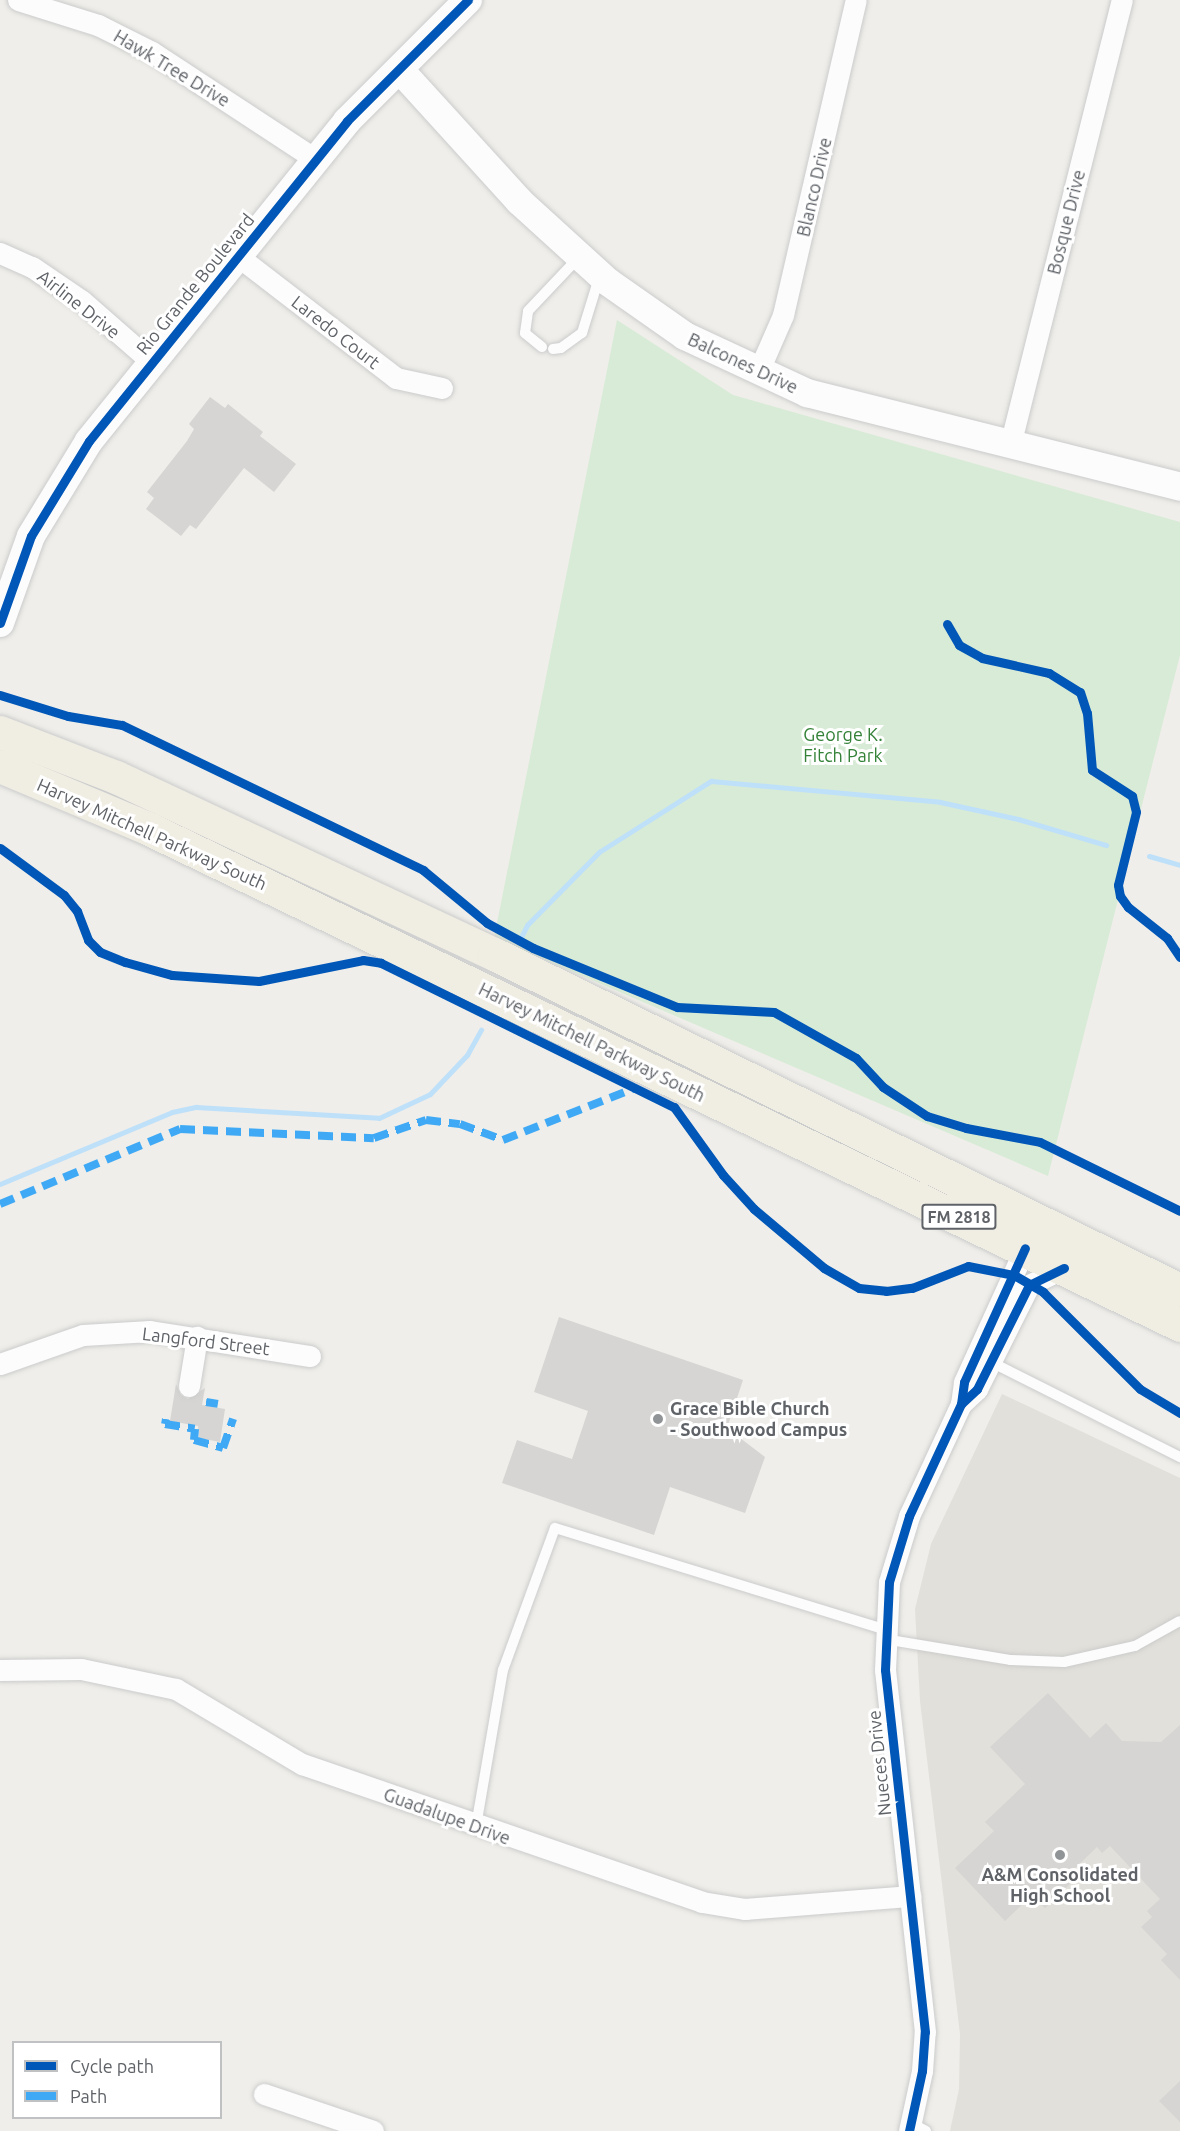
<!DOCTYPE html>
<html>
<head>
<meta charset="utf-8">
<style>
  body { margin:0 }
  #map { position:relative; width:1180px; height:2131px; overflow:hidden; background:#efeeea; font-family:Ubuntu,sans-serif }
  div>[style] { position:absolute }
  .education>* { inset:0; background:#e2e0da }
  .green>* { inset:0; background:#d8ebd6 }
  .stream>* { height:5px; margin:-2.5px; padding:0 2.5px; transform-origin:2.5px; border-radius:2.5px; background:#bfe0f9 }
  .building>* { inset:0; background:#d6d5d3 }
  .roads { filter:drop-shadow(0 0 2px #cbcccc) drop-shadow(0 0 2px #cbcccc) }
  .lane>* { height:10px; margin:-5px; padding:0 5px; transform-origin:5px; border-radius:5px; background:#fdfcfc }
  .street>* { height:21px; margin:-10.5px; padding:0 10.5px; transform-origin:10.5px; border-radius:10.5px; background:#fdfcfc }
  .secondary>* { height:28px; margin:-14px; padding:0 14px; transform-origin:14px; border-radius:14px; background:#fdfcfc }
  .highway>* { height:33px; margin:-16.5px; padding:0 16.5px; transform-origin:16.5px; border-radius:16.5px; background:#f0ede3 }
  .quiet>* { height:8px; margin-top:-4px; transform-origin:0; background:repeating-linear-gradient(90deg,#3fa9f5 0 15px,transparent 0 23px) }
  .cycleway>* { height:9px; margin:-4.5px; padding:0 4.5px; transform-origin:4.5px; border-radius:4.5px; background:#0057b8 }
  .dots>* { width:16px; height:16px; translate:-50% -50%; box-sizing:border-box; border:3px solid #fff; border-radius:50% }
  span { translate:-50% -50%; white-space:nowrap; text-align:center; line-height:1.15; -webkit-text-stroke:6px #fff; paint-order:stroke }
  .shield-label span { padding:2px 4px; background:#fff; border:2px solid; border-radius:4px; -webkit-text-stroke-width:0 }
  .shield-label { font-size:16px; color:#5f6368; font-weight:700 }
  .street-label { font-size:18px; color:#5f6368 }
  .park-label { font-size:18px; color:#348238 }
  .poi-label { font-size:18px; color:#5f6368; font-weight:700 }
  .left { translate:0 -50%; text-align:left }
  .legend { position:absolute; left:12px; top:2041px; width:210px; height:78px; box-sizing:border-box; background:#fff; border:2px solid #bfc1c3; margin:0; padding:8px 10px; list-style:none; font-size:18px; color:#5f6368 }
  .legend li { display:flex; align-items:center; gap:12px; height:30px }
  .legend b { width:30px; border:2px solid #bfc1c3 }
</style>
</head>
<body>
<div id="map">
  <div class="education">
    <div style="clip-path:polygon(1002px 1394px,1180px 1478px,1180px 2131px,950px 2131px,959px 2089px,960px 2034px,920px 1701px,915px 1609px,931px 1544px)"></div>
  </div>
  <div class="green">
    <div style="clip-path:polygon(617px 320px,733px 395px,1180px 522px,1180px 655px,1048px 1176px,494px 938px)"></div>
  </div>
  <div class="stream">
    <div style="left:1149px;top:856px;width:32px;rotate:16deg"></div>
    <div style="left:520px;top:939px;width:16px;rotate:-63deg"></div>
    <div style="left:527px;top:925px;width:103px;rotate:-45.4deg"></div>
    <div style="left:599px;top:852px;width:133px;rotate:-32.4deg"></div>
    <div style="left:711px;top:781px;width:230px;rotate:5.2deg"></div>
    <div style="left:940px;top:802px;width:80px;rotate:12.3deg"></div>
    <div style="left:1018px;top:819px;width:92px;rotate:16.5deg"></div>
    <div style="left:0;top:1184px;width:186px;rotate:-22.7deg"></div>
    <div style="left:172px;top:1112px;width:25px;rotate:-12deg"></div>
    <div style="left:196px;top:1107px;width:183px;rotate:3.4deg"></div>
    <div style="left:379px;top:1118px;width:56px;rotate:-25.2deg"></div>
    <div style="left:430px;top:1094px;width:54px;rotate:-46.5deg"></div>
    <div style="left:467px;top:1055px;width:29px;rotate:-61deg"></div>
  </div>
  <div class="building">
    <div style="clip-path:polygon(210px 397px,225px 408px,228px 404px,263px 432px,260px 436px,296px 464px,274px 492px,244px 468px,196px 529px,190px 525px,181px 536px,146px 509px,154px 498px,147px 492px,187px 441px,194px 429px,189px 424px)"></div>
    <div style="clip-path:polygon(559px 1317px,743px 1380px,727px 1428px,765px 1457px,745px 1513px,670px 1487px,654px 1535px,502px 1483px,517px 1440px,572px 1459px,588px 1411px,534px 1392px)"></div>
    <div style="clip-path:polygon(176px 1384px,181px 1395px,188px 1399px,205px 1388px,202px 1405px,225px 1409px,220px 1442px,199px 1438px,198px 1426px,170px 1421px)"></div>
    <div style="clip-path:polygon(1048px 1693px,1090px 1738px,1106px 1723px,1122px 1741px,1161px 1742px,1180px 1725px,1180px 1980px,1161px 1960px,1167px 1954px,1141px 1927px,1152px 1917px,1147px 1911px,1160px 1899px,1110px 1846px,1102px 1853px,1097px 1847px,1068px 1875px,1073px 1881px,1045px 1908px,1032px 1895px,1005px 1921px,955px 1868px,994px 1831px,985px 1822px,1025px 1784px,990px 1747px)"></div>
    <div style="clip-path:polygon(1180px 2081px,1180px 2122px,1159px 2101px)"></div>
  </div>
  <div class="roads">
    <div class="lane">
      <div style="left:542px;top:347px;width:22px;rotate:-141deg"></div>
      <div style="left:525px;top:333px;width:22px;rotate:-82deg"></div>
      <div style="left:528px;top:311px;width:74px;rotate:-46.6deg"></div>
      <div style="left:553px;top:349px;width:8px;rotate:-7deg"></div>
      <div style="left:561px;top:348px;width:26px;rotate:-36deg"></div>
      <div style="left:582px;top:333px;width:58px;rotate:-72.8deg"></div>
      <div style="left:991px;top:1362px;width:212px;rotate:26.7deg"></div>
      <div style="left:884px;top:1639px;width:129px;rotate:9.4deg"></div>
      <div style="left:1011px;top:1660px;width:53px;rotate:2.2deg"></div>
      <div style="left:1064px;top:1662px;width:73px;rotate:-12.7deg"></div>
      <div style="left:1135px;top:1646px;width:51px;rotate:-29.1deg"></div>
      <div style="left:476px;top:1826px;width:158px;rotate:-80.2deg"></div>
      <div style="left:503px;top:1670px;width:151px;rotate:-69.9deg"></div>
      <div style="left:555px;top:1528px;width:344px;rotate:17.1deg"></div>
      <div style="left:911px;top:2123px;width:17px;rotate:28deg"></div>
    </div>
    <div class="street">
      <div style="left:18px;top:0;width:84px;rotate:17.4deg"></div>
      <div style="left:98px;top:25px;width:60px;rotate:26.6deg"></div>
      <div style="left:152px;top:52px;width:195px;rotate:33.3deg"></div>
      <div style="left:0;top:253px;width:35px;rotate:24deg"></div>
      <div style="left:32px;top:267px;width:60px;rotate:34.2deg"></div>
      <div style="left:82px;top:301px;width:94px;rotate:41.1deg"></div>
      <div style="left:239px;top:257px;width:198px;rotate:37.6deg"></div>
      <div style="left:396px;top:378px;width:47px;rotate:12.3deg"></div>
      <div style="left:759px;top:370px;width:60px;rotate:-66.4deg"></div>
      <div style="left:783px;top:315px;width:323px;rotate:-77deg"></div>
      <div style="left:1010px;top:445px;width:459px;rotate:-75.9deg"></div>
      <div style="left:0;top:1364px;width:88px;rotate:-19.3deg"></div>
      <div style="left:83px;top:1335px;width:67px;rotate:-3.4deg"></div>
      <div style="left:150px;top:1331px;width:162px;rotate:8.9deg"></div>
      <div style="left:189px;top:1386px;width:50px;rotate:-80.7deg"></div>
      <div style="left:961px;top:1404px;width:22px;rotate:-43deg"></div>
      <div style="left:977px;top:1389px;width:116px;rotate:-63.4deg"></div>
      <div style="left:1029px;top:1285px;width:39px;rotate:-26deg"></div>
      <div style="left:0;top:1670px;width:81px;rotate:-0.7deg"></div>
      <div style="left:81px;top:1669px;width:97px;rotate:11.9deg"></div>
      <div style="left:176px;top:1689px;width:147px;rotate:30.8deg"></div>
      <div style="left:302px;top:1764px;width:423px;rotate:19deg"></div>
      <div style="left:702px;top:1902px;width:44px;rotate:9.2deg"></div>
      <div style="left:745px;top:1909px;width:166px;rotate:-4.5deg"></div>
      <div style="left:264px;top:2094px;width:115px;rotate:18.7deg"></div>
      <div style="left:909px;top:2131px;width:61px;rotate:-77.8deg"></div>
      <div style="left:922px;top:2071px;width:39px;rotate:-86deg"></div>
      <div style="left:925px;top:2032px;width:364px;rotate:-96.3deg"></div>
      <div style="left:885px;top:1670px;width:88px;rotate:-87.4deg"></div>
      <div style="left:889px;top:1582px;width:69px;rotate:-73.1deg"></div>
      <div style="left:909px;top:1516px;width:123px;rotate:-65.1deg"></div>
      <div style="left:961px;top:1404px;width:22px;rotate:-82deg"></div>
      <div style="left:964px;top:1382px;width:147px;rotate:-65.5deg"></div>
    </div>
    <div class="secondary">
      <div style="left:400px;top:70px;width:177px;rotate:47.7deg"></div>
      <div style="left:519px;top:201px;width:120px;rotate:42.3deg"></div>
      <div style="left:608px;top:282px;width:94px;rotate:35deg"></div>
      <div style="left:685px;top:336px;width:135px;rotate:25deg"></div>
      <div style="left:807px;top:393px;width:385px;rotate:14.1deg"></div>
      <div style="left:0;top:623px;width:92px;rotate:-70.4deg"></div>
      <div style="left:31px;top:536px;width:111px;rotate:-58.6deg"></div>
      <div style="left:89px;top:441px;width:411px;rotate:-51.1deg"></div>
      <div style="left:347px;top:121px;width:171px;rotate:-45deg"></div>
    </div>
    <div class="highway">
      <div style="left:0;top:732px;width:124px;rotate:21.2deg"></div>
      <div style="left:116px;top:777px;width:417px;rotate:25.1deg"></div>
      <div style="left:494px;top:954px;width:764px;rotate:26.1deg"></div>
      <div style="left:0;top:766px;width:157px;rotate:22.8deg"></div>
      <div style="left:145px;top:827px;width:1149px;rotate:25.69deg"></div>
    </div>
  </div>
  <div class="quiet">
    <div style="left:0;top:1204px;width:195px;rotate:-22.6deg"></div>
    <div style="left:180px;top:1129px;width:194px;rotate:2.7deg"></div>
    <div style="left:374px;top:1138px;width:55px;rotate:-19.1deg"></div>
    <div style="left:426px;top:1120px;width:34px;rotate:7deg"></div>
    <div style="left:460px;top:1124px;width:46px;rotate:20.4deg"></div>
    <div style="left:503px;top:1140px;width:142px;rotate:-21.5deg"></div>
    <div style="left:206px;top:1402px;width:12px;rotate:9deg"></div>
    <div style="left:166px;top:1419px;width:5px;rotate:101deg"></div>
    <div style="left:165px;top:1424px;width:30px;rotate:9deg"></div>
    <div style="left:195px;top:1429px;width:11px;rotate:95deg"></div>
    <div style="left:194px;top:1440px;width:30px;rotate:15deg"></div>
    <div style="left:223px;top:1448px;width:31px;rotate:-71deg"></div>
  </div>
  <div class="cycleway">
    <div style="left:0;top:623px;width:92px;rotate:-70.4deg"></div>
    <div style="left:31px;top:536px;width:111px;rotate:-58.6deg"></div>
    <div style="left:89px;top:441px;width:411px;rotate:-51.1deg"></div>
    <div style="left:347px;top:121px;width:171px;rotate:-45deg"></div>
    <div style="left:947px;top:624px;width:24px;rotate:60deg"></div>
    <div style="left:959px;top:645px;width:26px;rotate:29deg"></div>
    <div style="left:982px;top:658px;width:69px;rotate:12.6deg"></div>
    <div style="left:1049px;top:673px;width:36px;rotate:32deg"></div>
    <div style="left:1080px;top:692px;width:22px;rotate:72deg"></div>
    <div style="left:1087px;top:713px;width:57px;rotate:85deg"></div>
    <div style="left:1092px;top:770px;width:48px;rotate:33deg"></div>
    <div style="left:1132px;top:796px;width:16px;rotate:76deg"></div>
    <div style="left:1136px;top:812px;width:75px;rotate:103.9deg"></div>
    <div style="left:1118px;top:885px;width:11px;rotate:80deg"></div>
    <div style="left:1120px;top:896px;width:14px;rotate:54deg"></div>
    <div style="left:1128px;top:907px;width:50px;rotate:38.5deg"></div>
    <div style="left:1167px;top:938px;width:23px;rotate:56deg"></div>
    <div style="left:0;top:695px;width:71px;rotate:17.2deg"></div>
    <div style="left:68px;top:716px;width:55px;rotate:9.5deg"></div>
    <div style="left:122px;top:725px;width:334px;rotate:25.7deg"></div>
    <div style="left:423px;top:870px;width:83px;rotate:39.6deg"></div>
    <div style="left:487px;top:923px;width:52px;rotate:28.5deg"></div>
    <div style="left:533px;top:948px;width:156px;rotate:22.3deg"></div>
    <div style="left:677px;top:1007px;width:97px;rotate:3deg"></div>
    <div style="left:774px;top:1012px;width:94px;rotate:29.3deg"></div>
    <div style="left:856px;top:1058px;width:40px;rotate:47deg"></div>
    <div style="left:883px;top:1087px;width:53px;rotate:33.4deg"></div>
    <div style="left:927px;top:1116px;width:41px;rotate:17.1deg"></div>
    <div style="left:966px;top:1128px;width:75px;rotate:10.7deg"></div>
    <div style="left:1040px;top:1142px;width:156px;rotate:26.2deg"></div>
    <div style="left:0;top:848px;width:79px;rotate:36.3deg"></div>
    <div style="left:64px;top:895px;width:21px;rotate:51deg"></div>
    <div style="left:77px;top:911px;width:31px;rotate:69deg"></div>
    <div style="left:88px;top:940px;width:17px;rotate:45deg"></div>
    <div style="left:100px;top:952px;width:27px;rotate:22deg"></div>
    <div style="left:125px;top:962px;width:49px;rotate:15.5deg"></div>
    <div style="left:172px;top:975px;width:87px;rotate:3.9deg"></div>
    <div style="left:259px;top:981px;width:106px;rotate:-11.4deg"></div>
    <div style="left:363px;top:960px;width:18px;rotate:9deg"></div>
    <div style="left:381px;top:963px;width:326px;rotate:26.2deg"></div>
    <div style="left:674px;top:1107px;width:84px;rotate:54.2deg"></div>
    <div style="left:723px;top:1175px;width:46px;rotate:47.6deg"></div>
    <div style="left:754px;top:1209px;width:92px;rotate:40.1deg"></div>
    <div style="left:824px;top:1268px;width:40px;rotate:29.7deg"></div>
    <div style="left:859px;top:1288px;width:27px;rotate:6deg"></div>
    <div style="left:886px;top:1291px;width:26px;rotate:-7deg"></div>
    <div style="left:912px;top:1288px;width:60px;rotate:-21.4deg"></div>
    <div style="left:968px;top:1266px;width:47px;rotate:11.1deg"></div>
    <div style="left:1014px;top:1275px;width:34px;rotate:30deg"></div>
    <div style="left:1043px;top:1292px;width:137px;rotate:45deg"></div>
    <div style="left:1140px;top:1389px;width:47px;rotate:31deg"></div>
    <div style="left:961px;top:1404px;width:22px;rotate:-43deg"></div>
    <div style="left:977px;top:1389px;width:116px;rotate:-63.4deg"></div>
    <div style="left:1029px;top:1285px;width:39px;rotate:-26deg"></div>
    <div style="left:909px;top:2131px;width:61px;rotate:-77.8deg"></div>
    <div style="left:922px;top:2071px;width:39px;rotate:-86deg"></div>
    <div style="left:925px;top:2032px;width:364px;rotate:-96.3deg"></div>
    <div style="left:885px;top:1670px;width:88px;rotate:-87.4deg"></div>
    <div style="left:889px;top:1582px;width:69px;rotate:-73.1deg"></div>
    <div style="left:909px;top:1516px;width:123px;rotate:-65.1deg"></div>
    <div style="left:961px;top:1404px;width:22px;rotate:-82deg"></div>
    <div style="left:964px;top:1382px;width:147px;rotate:-65.5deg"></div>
  </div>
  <div class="dots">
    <div style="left:658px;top:1419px;background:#919496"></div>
    <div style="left:1060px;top:1855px;background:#919496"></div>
  </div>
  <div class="shield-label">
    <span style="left:959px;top:1217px">FM 2818</span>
  </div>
  <div class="street-label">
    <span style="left:172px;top:68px;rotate:31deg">Hawk Tree Drive</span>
    <span style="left:814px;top:187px;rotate:-77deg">Blanco Drive</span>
    <span style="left:1066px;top:222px;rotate:-76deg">Bosque Drive</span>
    <span style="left:195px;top:284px;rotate:-51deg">Rio Grande Boulevard</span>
    <span style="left:79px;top:304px;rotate:38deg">Airline Drive</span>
    <span style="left:336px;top:332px;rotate:38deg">Laredo Court</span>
    <span style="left:743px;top:363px;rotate:25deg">Balcones Drive</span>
    <span style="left:152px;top:834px;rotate:24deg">Harvey Mitchell Parkway South</span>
    <span style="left:592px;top:1042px;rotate:26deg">Harvey Mitchell Parkway South</span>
    <span style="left:206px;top:1341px;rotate:7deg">Langford Street</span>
    <span style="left:879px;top:1763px;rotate:-96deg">Nueces Drive</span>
    <span style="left:447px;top:1816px;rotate:20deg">Guadalupe Drive</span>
  </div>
  <div class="park-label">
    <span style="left:843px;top:745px">George K.<br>Fitch Park</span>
  </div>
  <div class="poi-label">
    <span class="left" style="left:670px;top:1419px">Grace Bible Church<br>- Southwood Campus</span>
    <span style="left:1060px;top:1885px">A&amp;M Consolidated<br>High School</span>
  </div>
  <ul class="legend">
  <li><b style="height:8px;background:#0057b8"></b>Cycle path</li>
  <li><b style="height:8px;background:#3fa9f5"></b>Path</li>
  </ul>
</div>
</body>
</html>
